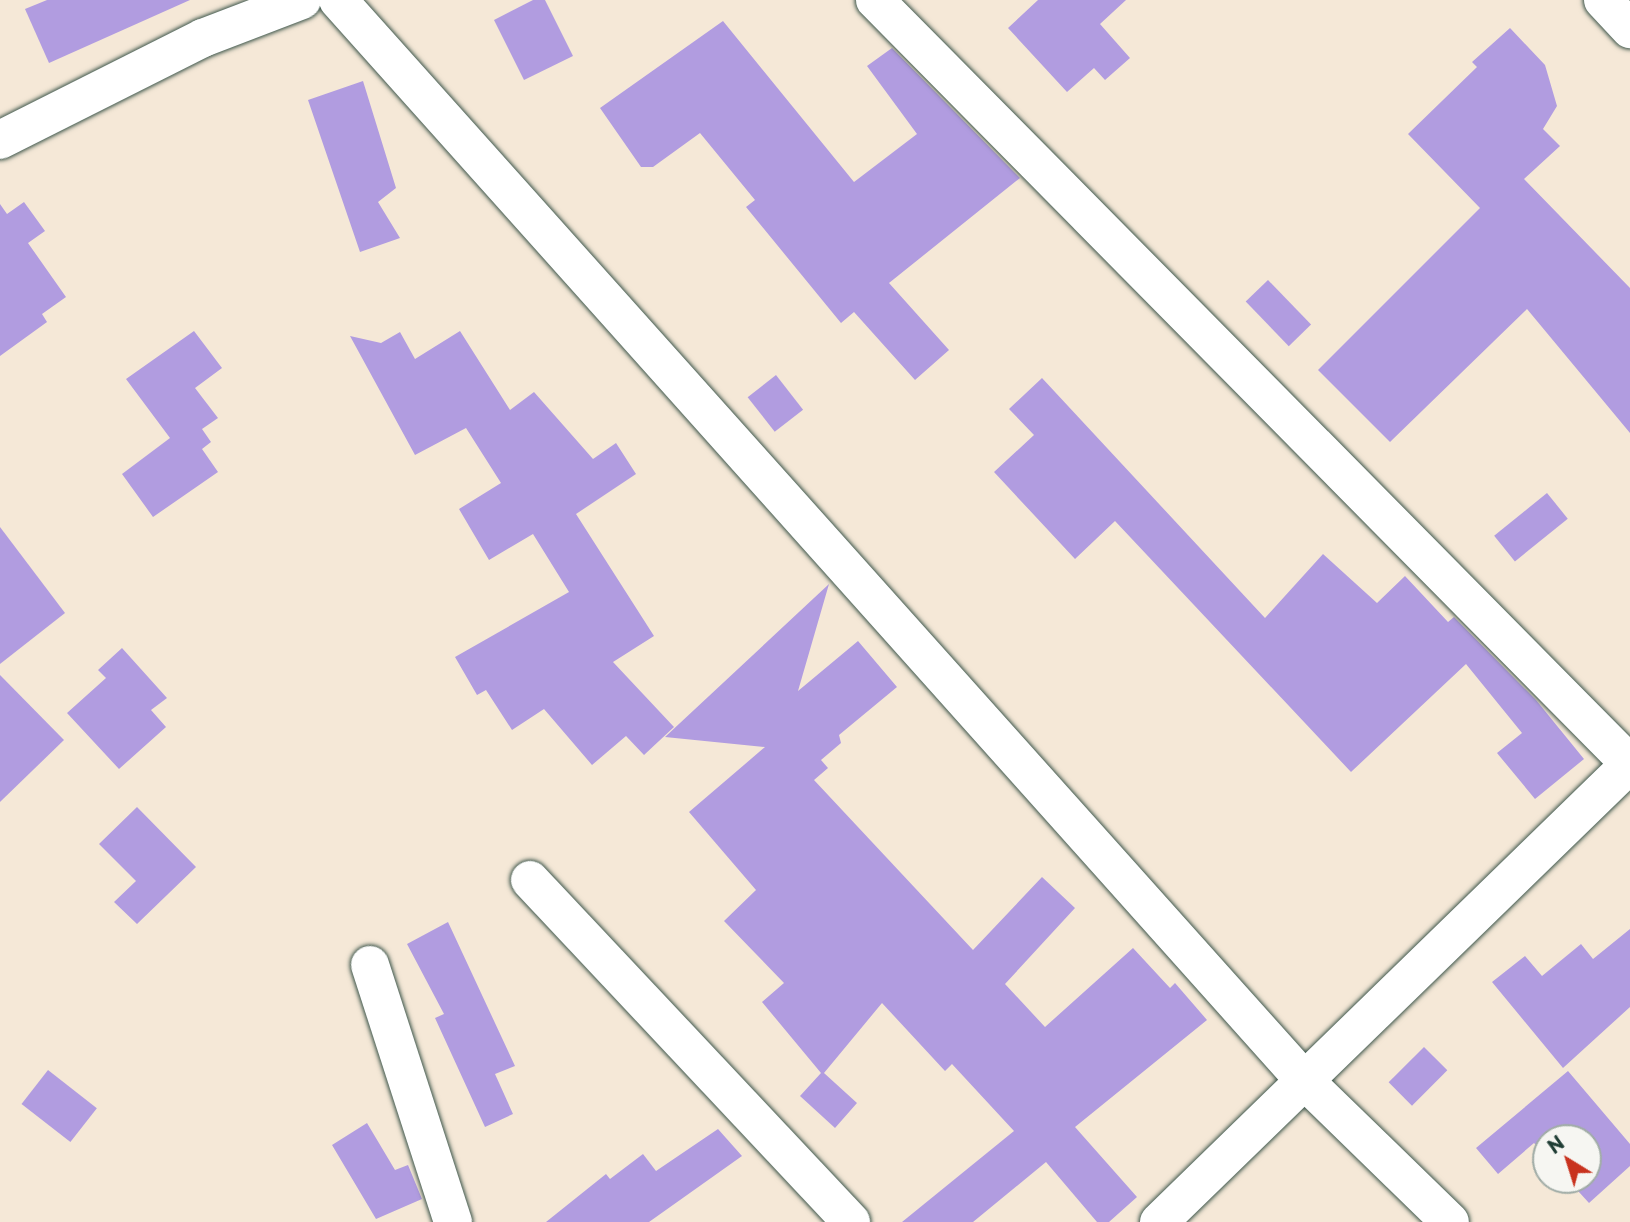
<!DOCTYPE html>
<html>
<head>
<meta charset="utf-8">
<style>
  body { margin:0 }
  #map { position:relative; width:1630px; height:1222px; overflow:hidden; background:#f5e8d7; font-family:"Playpen Sans",sans-serif }
  div>[style] { position:absolute }
  .building>* { inset:0; background:#b19ce0; transform-origin:0 0 }
  .roads { filter:drop-shadow(0 0 2px #3f574c) drop-shadow(0 0 2px #3f574c) }
  .minor>* { height:38px; margin:-19px; padding:0 19px; transform-origin:19px; border-radius:19px; background:#fff }
  span { translate:-50% -50%; white-space:nowrap; text-align:center; line-height:1.15; -webkit-text-stroke:5px #f6f6f2; paint-order:stroke }
  .north { position:absolute; left:1532px; top:1124px; width:70px; height:70px; box-sizing:border-box; background:#f6f6f2; border:2px solid #a0aca6; border-radius:50%; rotate:322deg; font-size:19px; font-weight:700; line-height:28px; text-align:center; color:#1f3d34 }
  .north::after { content:''; display:block; margin:auto; width:24px; height:32px; background:#c8321e; clip-path:polygon(50% 0,100% 100%,50% 72%,0 100%) }
</style>
</head>
<body>
<div id="map">
  <div class="building">
    <div style="clip-path:polygon(47px 0,190px 0,49px 63px,25px 9px)"></div>
    <div style="clip-path:polygon(533px 0,545px 0,573px 56px,524px 80px,494px 20px)"></div>
    <div style="clip-path:polygon(1038px 0,1126px 0,1100px 24px,1130px 58px,1105px 80px,1094px 68px,1067px 92px,1008px 28px)"></div>
    <div style="clip-path:polygon(723px 21px,854px 182px,917px 134px,867px 66px,892px 48px,1020px 178px,889px 283px,949px 350px,915px 380px,854px 312px,841px 323px,746px 207px,755px 200px,700px 133px,653px 167px,641px 167px,600px 108px)"></div>
    <div style="clip-path:polygon(1510px 28px,1545px 65px,1557px 106px,1543px 129px,1560px 146px,1524px 179px,1630px 288px,1630px 433px,1527px 309px,1390px 442px,1318px 370px,1480px 208px,1408px 134px,1477px 67px,1472px 62px)"></div>
    <div style="clip-path:polygon(363px 81px,396px 188px,378px 202px,400px 238px,360px 252px,308px 100px)"></div>
    <div style="clip-path:polygon(24px 202px,45px 231px,28px 243px,66px 297px,42px 314px,47px 322px,0 356px,0 204px,7px 214px)"></div>
    <div style="left:1268px;top:280px;width:62px;height:31px;rotate:46deg"></div>
    <div style="clip-path:polygon(194px 331px,222px 368px,195px 388px,218px 418px,202px 429px,211px 442px,202px 449px,218px 472px,153px 517px,122px 474px,170px 438px,126px 379px)"></div>
    <div style="clip-path:polygon(460px 331px,510px 410px,534px 392px,593px 459px,616px 443px,636px 474px,576px 514px,654px 636px,613px 662px,674px 727px,644px 755px,626px 736px,592px 765px,544px 709px,512px 730px,486px 690px,477px 695px,455px 657px,569px 592px,533px 534px,489px 560px,459px 509px,501px 483px,466px 428px,415px 455px,350px 336px,381px 343px,400px 332px,415px 359px)"></div>
    <div style="left:776px;top:375px;width:44px;height:36px;rotate:52deg"></div>
    <div style="clip-path:polygon(1042px 378px,1265px 618px,1323px 554px,1377px 603px,1405px 576px,1448px 622px,1454px 617px,1536px 700px,1584px 759px,1535px 799px,1497px 753px,1522px 733px,1466px 664px,1351px 772px,1115px 521px,1075px 559px,994px 472px,1034px 435px,1009px 409px)"></div>
    <div style="left:1547px;top:493px;width:33px;height:68px;rotate:51deg"></div>
    <div style="clip-path:polygon(0 527px,65px 613px,0 664px)"></div>
    <div style="clip-path:polygon(829px 584px,798px 691px,858px 641px,897px 687px,839px 735px,841px 743px,821px 760px,828px 768px,814px 780px,973px 950px,1042px 877px,1075px 908px,1005px 984px,1045px 1027px,1133px 948px,1170px 988px,1175px 983px,1207px 1020px,1075px 1127px,1137px 1197px,1109px 1222px,1097px 1222px,1046px 1162px,973px 1222px,902px 1222px,1014px 1131px,952px 1064px,945px 1071px,882px 1003px,824px 1073px,857px 1103px,835px 1128px,800px 1096px,821px 1073px,762px 1002px,784px 983px,724px 921px,756px 890px,689px 812px,765px 747px,665px 737px)"></div>
    <div style="clip-path:polygon(122px 648px,167px 698px,151px 710px,166px 727px,119px 769px,67px 713px,106px 678px,98px 670px)"></div>
    <div style="clip-path:polygon(0 675px,64px 740px,0 802px)"></div>
    <div style="clip-path:polygon(137px 807px,196px 867px,137px 924px,114px 902px,136px 881px,99px 844px)"></div>
    <div style="clip-path:polygon(448px 922px,515px 1066px,495px 1074px,513px 1114px,485px 1127px,435px 1018px,444px 1014px,407px 944px)"></div>
    <div style="clip-path:polygon(1630px 929px,1630px 1007px,1563px 1068px,1492px 982px,1525px 956px,1542px 976px,1581px 944px,1593px 959px)"></div>
    <div style="left:1424px;top:1047px;width:33px;height:50px;rotate:45deg"></div>
    <div style="left:48px;top:1070px;width:62px;height:43px;rotate:38deg"></div>
    <div style="clip-path:polygon(1568px 1071px,1630px 1144px,1630px 1166px,1589px 1203px,1568px 1180px,1588px 1180px,1588px 1138px,1546px 1138px,1546px 1156px,1534px 1143px,1498px 1174px,1476px 1148px)"></div>
    <div style="clip-path:polygon(367px 1123px,395px 1170px,408px 1165px,422px 1199px,376px 1219px,332px 1145px)"></div>
    <div style="clip-path:polygon(718px 1129px,742px 1156px,649px 1222px,546px 1222px,606px 1174px,610px 1179px,643px 1154px,656px 1171px)"></div>
  </div>
  <div class="roads">
    <div class="minor">
      <div style="left:338px;top:0;width:1450px;rotate:48.19deg"></div>
      <div style="left:1305px;top:1081px;width:202px;rotate:44.2deg"></div>
      <div style="left:875px;top:0;width:1074px;rotate:45.34deg"></div>
      <div style="left:1603px;top:0;width:40px;rotate:47deg"></div>
      <div style="left:0;top:140px;width:227px;rotate:-26.7deg"></div>
      <div style="left:203px;top:38px;width:106px;rotate:-21deg"></div>
      <div style="left:530px;top:880px;width:469px;rotate:46.8deg"></div>
      <div style="left:370px;top:965px;width:270px;rotate:72.1deg"></div>
      <div style="left:1159px;top:1222px;width:657px;rotate:-44.2deg"></div>
    </div>
  </div>
  <div class="north">N</div>
</div>
</body>
</html>
